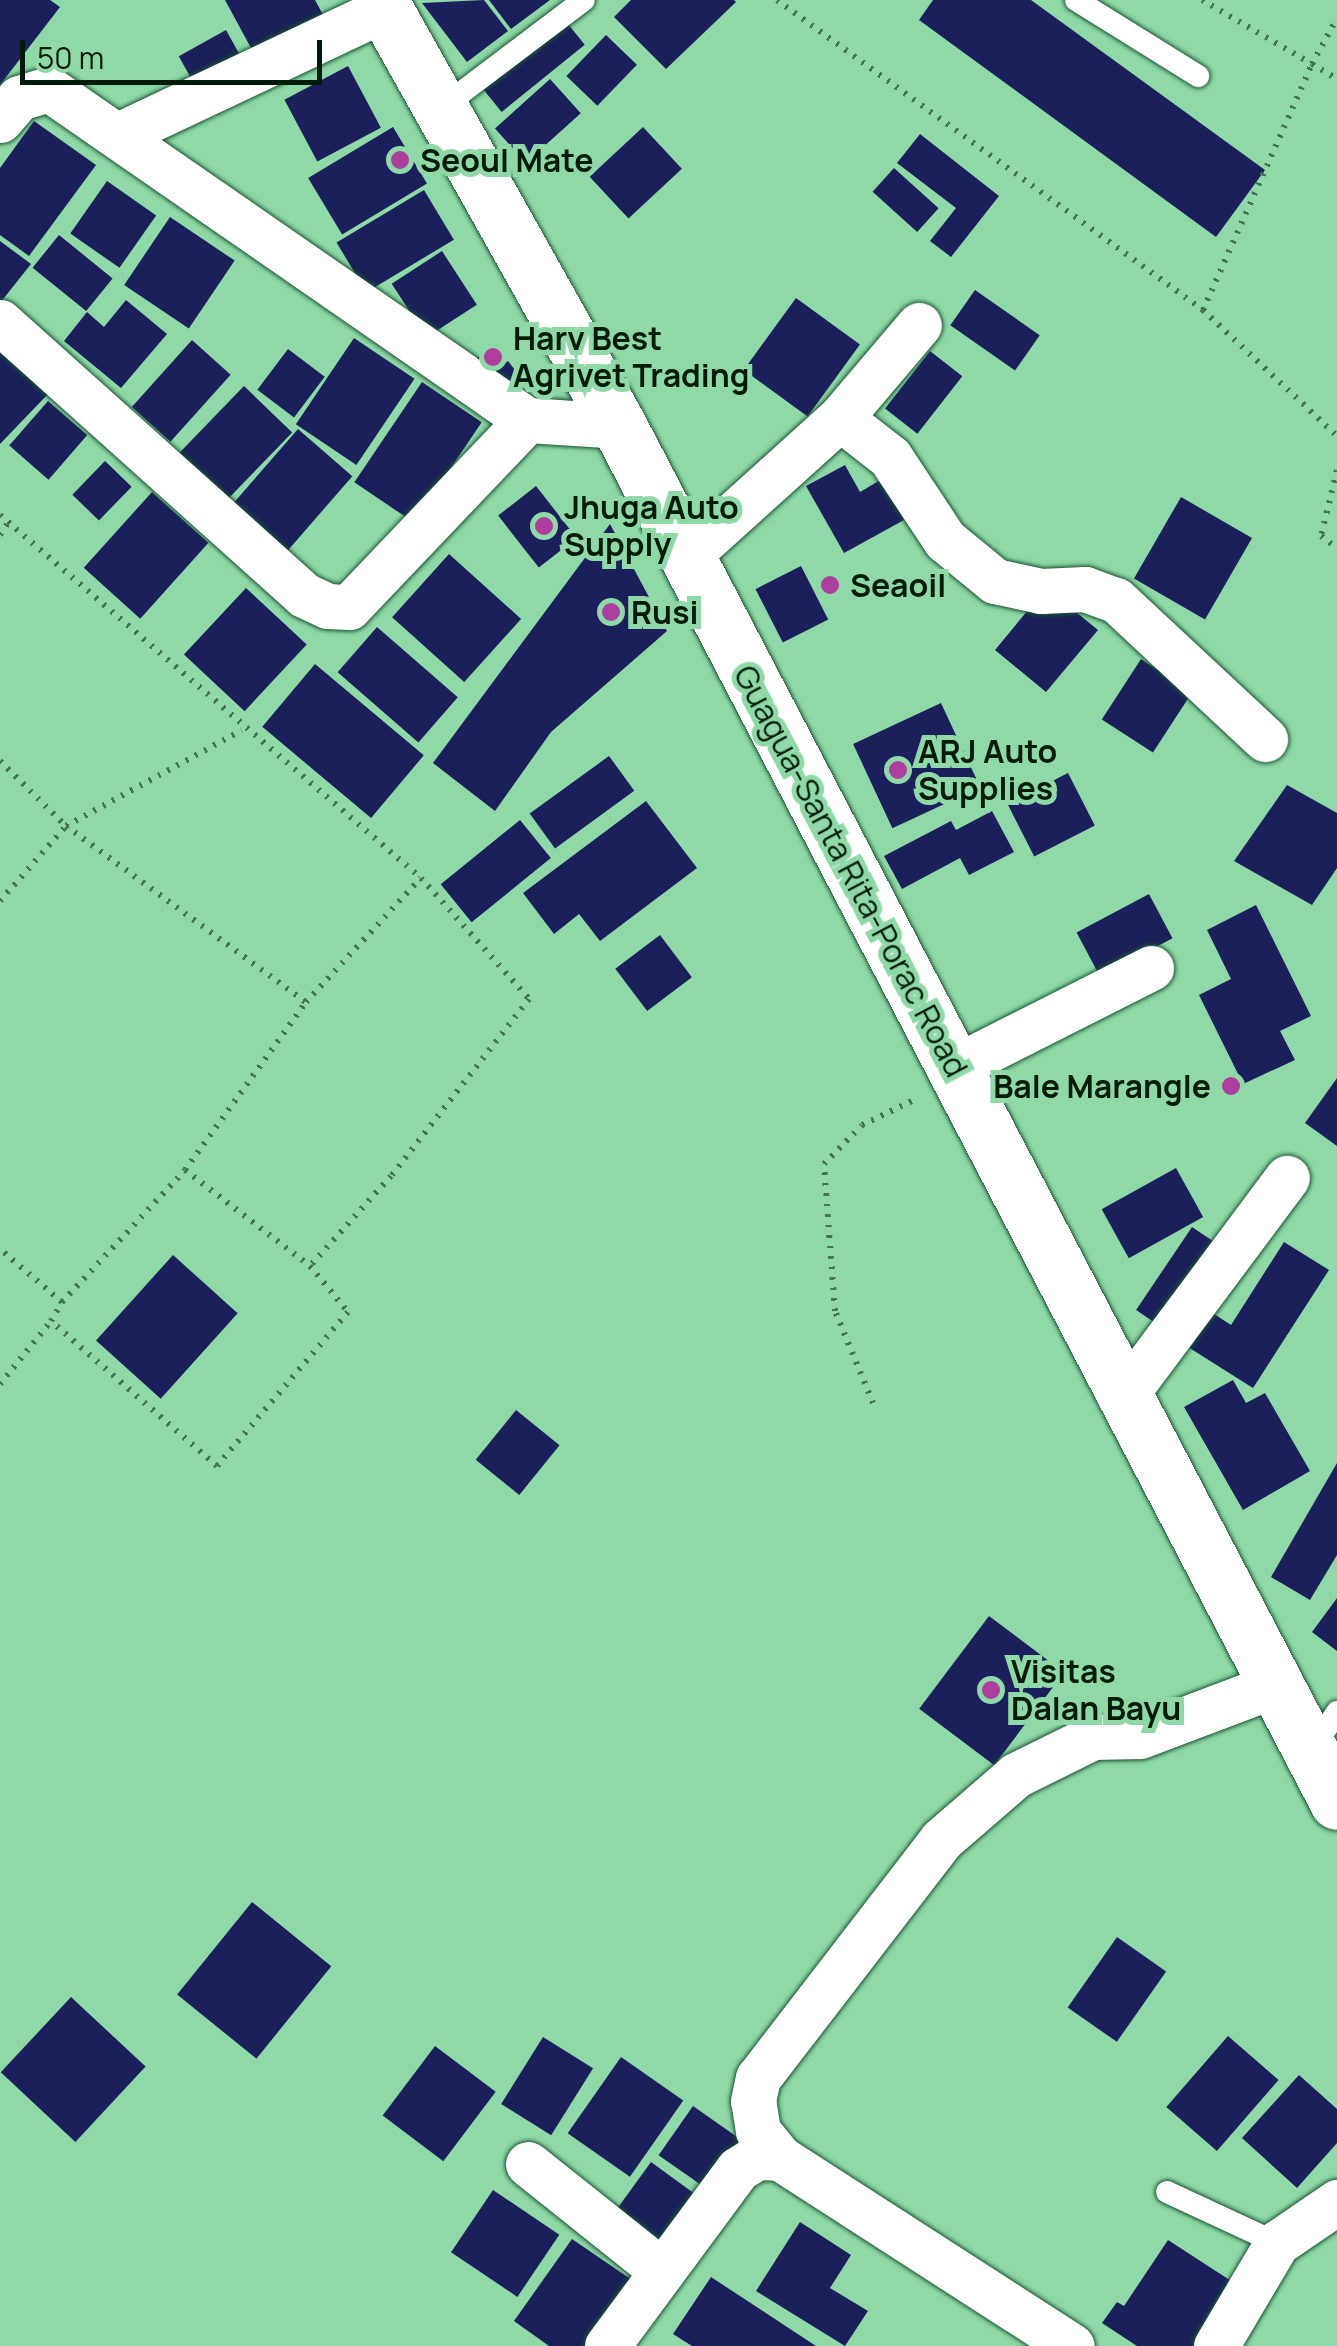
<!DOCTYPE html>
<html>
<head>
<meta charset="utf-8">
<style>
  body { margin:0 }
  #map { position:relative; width:1337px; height:2346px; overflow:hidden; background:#8ed9a7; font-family:Manrope,sans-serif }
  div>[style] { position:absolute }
  .building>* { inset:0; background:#1c205a; transform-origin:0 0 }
  .path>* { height:6px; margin-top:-3px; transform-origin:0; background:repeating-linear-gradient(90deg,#437554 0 2.5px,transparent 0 10.5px) }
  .roads { filter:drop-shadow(0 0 2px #195332) drop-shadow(0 0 2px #195332) }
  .lane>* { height:22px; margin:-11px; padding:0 11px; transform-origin:11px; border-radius:11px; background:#fff }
  .street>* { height:45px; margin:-22.5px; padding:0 22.5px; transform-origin:22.5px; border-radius:22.5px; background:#fff }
  .secondary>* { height:55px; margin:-27.5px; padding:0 27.5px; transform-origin:27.5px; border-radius:27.5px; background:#fff }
  .dots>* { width:28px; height:28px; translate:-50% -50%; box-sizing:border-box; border:5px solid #8ed9a7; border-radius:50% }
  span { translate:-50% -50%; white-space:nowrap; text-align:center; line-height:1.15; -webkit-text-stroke:10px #8ed9a7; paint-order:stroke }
  .poi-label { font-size:32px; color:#001b0a; font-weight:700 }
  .left { translate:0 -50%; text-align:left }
  .right { translate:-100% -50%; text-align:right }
  .street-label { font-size:32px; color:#001b0a }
  .scale { position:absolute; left:20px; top:40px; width:302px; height:45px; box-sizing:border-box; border:5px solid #001b0a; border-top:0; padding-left:12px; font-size:30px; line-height:35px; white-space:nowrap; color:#001b0a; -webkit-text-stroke:8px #8ed9a7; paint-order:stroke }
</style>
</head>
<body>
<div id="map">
  <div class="building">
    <div style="clip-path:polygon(0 0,50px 0,60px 7px,0 85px)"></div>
    <div style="clip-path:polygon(225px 0,315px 0,327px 22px,257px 59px)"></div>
    <div style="clip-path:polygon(484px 0,508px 31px,467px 62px,422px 3px)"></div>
    <div style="clip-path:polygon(489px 0,550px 0,511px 29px)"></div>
    <div style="clip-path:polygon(631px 0,734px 0,736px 2px,666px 69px,614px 17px)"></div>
    <div style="clip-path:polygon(933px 0,1031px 0,1265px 170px,1216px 237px,919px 20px)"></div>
    <div style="left:564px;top:19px;width:33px;height:107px;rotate:51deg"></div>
    <div style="left:226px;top:30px;width:41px;height:54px;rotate:61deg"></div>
    <div style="left:606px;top:35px;width:43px;height:57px;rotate:44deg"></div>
    <div style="left:348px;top:66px;width:70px;height:72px;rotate:62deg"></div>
    <div style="left:550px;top:79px;width:46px;height:74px;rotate:48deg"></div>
    <div style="clip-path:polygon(34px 121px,96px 165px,29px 256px,0 235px,0 168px)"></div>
    <div style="left:393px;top:127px;width:66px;height:99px;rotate:59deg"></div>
    <div style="left:643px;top:127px;width:57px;height:73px;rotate:47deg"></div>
    <div style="clip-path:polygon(920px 134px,999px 196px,951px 257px,930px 241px,956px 208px,897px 163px)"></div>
    <div style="left:894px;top:168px;width:60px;height:32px;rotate:42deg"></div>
    <div style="left:107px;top:181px;width:60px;height:64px;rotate:35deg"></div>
    <div style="left:424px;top:190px;width:58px;height:102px;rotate:59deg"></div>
    <div style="left:170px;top:217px;width:78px;height:82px;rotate:34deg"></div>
    <div style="left:59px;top:235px;width:69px;height:42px;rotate:39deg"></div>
    <div style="clip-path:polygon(0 241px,31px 264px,0 303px)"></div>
    <div style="left:442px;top:251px;width:64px;height:60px;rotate:57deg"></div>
    <div style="left:975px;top:290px;width:79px;height:43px;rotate:35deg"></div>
    <div style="left:796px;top:298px;width:79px;height:89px;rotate:36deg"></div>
    <div style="clip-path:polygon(126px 300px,167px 334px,121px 388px,64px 341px,87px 312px,104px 327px)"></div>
    <div style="left:354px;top:338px;width:73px;height:104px;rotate:34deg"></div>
    <div style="left:192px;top:340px;width:52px;height:90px;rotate:42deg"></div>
    <div style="left:497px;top:344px;width:16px;height:29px;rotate:55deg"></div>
    <div style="clip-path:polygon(0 348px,48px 394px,0 444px)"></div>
    <div style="left:288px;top:349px;width:46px;height:51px;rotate:37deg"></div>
    <div style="left:930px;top:351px;width:41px;height:73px;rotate:38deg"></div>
    <div style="left:508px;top:361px;width:18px;height:23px;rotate:52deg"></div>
    <div style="left:422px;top:382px;width:72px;height:121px;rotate:34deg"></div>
    <div style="left:244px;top:386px;width:67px;height:96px;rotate:44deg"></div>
    <div style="left:48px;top:401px;width:52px;height:59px;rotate:41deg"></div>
    <div style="left:298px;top:429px;width:72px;height:104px;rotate:41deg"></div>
    <div style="left:105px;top:461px;width:37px;height:47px;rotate:44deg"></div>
    <div style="clip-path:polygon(845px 465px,860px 492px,882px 479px,904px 520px,844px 553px,806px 486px)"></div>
    <div style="left:536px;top:486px;width:66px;height:48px;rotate:52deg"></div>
    <div style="left:152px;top:492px;width:76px;height:102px;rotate:42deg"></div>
    <div style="left:1181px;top:497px;width:82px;height:94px;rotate:30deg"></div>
    <div style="clip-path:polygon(610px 524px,667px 631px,551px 732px,495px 811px,433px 763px)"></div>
    <div style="left:449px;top:554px;width:97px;height:85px;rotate:42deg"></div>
    <div style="left:801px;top:566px;width:60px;height:51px;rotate:63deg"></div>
    <div style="left:246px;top:588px;width:83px;height:91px;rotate:43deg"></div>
    <div style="clip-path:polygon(1060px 599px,1098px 630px,1046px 692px,995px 650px,1033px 604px,1046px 615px)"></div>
    <div style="left:377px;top:627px;width:107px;height:60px;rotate:41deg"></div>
    <div style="left:1141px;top:659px;width:61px;height:72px;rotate:33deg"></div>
    <div style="left:315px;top:664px;width:142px;height:82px;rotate:40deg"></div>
    <div style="left:941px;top:703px;width:93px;height:97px;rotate:65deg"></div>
    <div style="left:609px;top:756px;width:43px;height:98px;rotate:54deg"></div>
    <div style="left:1068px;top:773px;width:59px;height:68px;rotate:63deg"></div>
    <div style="clip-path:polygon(1287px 785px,1337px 813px,1337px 868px,1312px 905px,1234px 861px)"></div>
    <div style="clip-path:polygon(646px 801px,697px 868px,600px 941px,579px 914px,554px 934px,523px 893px)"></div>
    <div style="clip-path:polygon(992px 811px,1014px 852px,969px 875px,960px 858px,902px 889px,884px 856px,951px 821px,956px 830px)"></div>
    <div style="left:520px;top:820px;width:49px;height:102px;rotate:51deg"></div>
    <div style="left:1149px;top:894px;width:50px;height:82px;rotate:62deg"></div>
    <div style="clip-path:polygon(1256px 905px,1311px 1016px,1280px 1031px,1295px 1060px,1243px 1084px,1199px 995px,1231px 979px,1207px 930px)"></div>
    <div style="left:660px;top:935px;width:53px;height:56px;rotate:53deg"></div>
    <div style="clip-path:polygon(1337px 1078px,1337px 1146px,1305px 1123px)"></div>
    <div style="left:1176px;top:1168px;width:56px;height:85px;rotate:61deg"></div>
    <div style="left:1192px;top:1227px;width:30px;height:100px;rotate:34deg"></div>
    <div style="clip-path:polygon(1284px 1242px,1329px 1270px,1253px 1388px,1188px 1347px,1211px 1312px,1231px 1325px)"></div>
    <div style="left:173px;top:1255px;width:87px;height:115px;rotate:42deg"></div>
    <div style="clip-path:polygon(1233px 1380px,1246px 1403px,1265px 1393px,1310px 1471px,1243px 1510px,1184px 1407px)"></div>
    <div style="left:516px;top:1410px;width:56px;height:64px;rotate:39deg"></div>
    <div style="clip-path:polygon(1337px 1463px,1337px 1555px,1310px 1600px,1271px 1577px)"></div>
    <div style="clip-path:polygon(1337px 1598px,1337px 1651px,1312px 1632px)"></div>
    <div style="left:989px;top:1616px;width:94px;height:116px;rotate:37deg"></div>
    <div style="left:252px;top:1902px;width:102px;height:119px;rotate:39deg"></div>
    <div style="left:1117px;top:1937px;width:60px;height:86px;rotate:35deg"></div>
    <div style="left:71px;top:1997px;width:102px;height:103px;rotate:43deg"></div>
    <div style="left:1228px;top:2036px;width:67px;height:94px;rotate:41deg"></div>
    <div style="left:543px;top:2037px;width:59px;height:79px;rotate:32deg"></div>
    <div style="left:435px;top:2046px;width:76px;height:87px;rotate:37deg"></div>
    <div style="left:621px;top:2057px;width:76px;height:93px;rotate:35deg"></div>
    <div style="clip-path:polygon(1299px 2075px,1337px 2109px,1337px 2143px,1297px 2188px,1242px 2138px)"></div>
    <div style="left:693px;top:2106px;width:60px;height:60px;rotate:35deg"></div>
    <div style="left:651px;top:2162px;width:67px;height:66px;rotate:36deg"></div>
    <div style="left:493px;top:2190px;width:80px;height:75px;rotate:34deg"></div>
    <div style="clip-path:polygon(800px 2222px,851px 2255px,830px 2288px,868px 2311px,845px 2346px,756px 2291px)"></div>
    <div style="clip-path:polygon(572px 2239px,632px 2280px,585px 2346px,549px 2346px,514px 2321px)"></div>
    <div style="clip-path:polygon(1168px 2240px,1242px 2288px,1203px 2346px,1137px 2346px,1102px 2323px,1117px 2302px,1124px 2306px)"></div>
    <div style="clip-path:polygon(711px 2277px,816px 2346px,692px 2346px,673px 2334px)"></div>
  </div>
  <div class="path">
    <div style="left:777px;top:0;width:527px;rotate:36.04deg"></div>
    <div style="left:1203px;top:310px;width:184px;rotate:43.2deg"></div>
    <div style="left:1202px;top:0;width:127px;rotate:30.2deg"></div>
    <div style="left:1312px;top:64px;width:52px;rotate:-61.5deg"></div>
    <div style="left:1203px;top:310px;width:269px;rotate:-66.1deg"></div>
    <div style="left:1312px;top:64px;width:29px;rotate:31deg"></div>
    <div style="left:1337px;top:470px;width:68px;rotate:103.6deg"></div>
    <div style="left:1321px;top:536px;width:20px;rotate:37deg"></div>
    <div style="left:0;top:515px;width:556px;rotate:40.77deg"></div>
    <div style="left:421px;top:878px;width:162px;rotate:48.2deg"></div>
    <div style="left:529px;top:999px;width:224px;rotate:127.9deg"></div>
    <div style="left:391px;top:1176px;width:121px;rotate:132deg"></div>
    <div style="left:310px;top:1266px;width:60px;rotate:50.4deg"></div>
    <div style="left:348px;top:1312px;width:202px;rotate:130.4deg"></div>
    <div style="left:217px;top:1466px;width:220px;rotate:-138.9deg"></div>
    <div style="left:51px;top:1321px;width:22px;rotate:-60deg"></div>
    <div style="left:62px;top:1302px;width:82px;rotate:-139.5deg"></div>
    <div style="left:0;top:535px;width:14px;rotate:-56deg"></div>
    <div style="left:0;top:761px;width:93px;rotate:44.6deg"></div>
    <div style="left:66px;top:826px;width:298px;rotate:36.3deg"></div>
    <div style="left:306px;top:1002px;width:169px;rotate:-47.2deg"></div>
    <div style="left:0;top:901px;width:100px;rotate:-48.7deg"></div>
    <div style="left:66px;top:826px;width:200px;rotate:-28.6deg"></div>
    <div style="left:185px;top:1170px;width:158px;rotate:37.5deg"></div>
    <div style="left:62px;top:1302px;width:180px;rotate:-47deg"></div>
    <div style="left:185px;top:1170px;width:207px;rotate:-54.2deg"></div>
    <div style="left:0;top:1384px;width:81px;rotate:-51deg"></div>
    <div style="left:873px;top:1403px;width:100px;rotate:-112.4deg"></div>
    <div style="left:835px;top:1311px;width:147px;rotate:-94.3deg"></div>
    <div style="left:824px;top:1164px;width:54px;rotate:-45.7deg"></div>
    <div style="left:862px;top:1125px;width:62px;rotate:-25.7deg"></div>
  </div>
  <div class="roads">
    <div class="lane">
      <div style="left:1076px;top:0;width:144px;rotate:31.9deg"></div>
      <div style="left:441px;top:108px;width:179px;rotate:-37.1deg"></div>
      <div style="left:1311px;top:1751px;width:47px;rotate:-56.3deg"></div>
      <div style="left:1167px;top:2192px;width:121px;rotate:24.9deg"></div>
    </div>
    <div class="street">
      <div style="left:0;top:120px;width:29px;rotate:-49deg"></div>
      <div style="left:19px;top:98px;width:31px;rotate:-17deg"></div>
      <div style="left:49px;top:89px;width:581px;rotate:34.7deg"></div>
      <div style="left:527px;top:420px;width:92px;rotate:3.7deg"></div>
      <div style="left:118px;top:135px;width:295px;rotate:-25.3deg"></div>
      <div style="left:0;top:322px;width:409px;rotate:41.9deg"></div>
      <div style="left:304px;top:595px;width:26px;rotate:25deg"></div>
      <div style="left:328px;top:606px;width:21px;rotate:3deg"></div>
      <div style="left:349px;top:607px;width:258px;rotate:-46.4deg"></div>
      <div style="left:840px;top:418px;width:63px;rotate:38deg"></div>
      <div style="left:890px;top:457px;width:100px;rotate:56.5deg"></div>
      <div style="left:945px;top:540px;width:65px;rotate:39.4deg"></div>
      <div style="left:995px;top:581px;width:47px;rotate:12.3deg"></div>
      <div style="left:1041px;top:591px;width:44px;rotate:-2.6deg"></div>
      <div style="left:1085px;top:589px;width:33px;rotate:20deg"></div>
      <div style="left:1116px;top:600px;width:204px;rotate:43deg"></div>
      <div style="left:686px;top:557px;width:207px;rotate:-42.1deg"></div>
      <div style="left:840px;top:418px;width:122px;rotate:-49.7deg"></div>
      <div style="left:953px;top:1068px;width:222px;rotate:-26.8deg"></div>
      <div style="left:1125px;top:1395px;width:271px;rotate:-53.3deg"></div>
      <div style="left:780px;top:2158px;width:35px;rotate:-129deg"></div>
      <div style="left:758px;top:2131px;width:30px;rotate:-99deg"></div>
      <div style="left:753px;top:2101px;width:24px;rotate:-78deg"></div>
      <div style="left:758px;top:2078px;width:300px;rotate:-52.4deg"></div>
      <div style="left:941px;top:1840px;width:99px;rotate:-40.9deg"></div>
      <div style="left:1016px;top:1775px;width:86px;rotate:-26.3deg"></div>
      <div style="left:1093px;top:1737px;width:47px;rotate:-1.2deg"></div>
      <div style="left:1140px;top:1736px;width:144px;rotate:-20.7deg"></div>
      <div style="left:528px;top:2164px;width:171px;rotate:38.6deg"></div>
      <div style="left:607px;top:2346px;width:220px;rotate:-53.5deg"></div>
      <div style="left:738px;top:2169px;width:22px;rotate:-32deg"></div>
      <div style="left:757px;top:2157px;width:23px;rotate:2deg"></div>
      <div style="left:780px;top:2158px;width:347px;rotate:32.8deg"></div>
      <div style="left:1216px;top:2346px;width:120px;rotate:-59.4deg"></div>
      <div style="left:1277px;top:2243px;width:73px;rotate:-34.3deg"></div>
    </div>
    <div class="secondary">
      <div style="left:380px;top:0;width:488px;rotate:60.7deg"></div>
      <div style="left:619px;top:426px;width:1552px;rotate:62.44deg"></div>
    </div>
  </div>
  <div class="dots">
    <div style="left:400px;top:160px;background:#ad3e9c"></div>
    <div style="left:493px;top:357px;background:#ad3e9c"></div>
    <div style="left:544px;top:526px;background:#ad3e9c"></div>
    <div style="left:830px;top:585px;background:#ad3e9c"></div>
    <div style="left:611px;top:612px;background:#ad3e9c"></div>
    <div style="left:898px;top:770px;background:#ad3e9c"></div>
    <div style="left:1231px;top:1086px;background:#ad3e9c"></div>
    <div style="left:991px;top:1690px;background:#ad3e9c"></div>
  </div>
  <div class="poi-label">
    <span class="left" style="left:420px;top:160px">Seoul Mate</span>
    <span class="left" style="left:513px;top:357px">Harv Best<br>Agrivet Trading</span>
    <span class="left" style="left:564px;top:526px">Jhuga Auto<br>Supply</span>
    <span class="left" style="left:850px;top:585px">Seaoil</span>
    <span class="left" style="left:631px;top:612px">Rusi</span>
    <span class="left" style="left:918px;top:770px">ARJ Auto<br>Supplies</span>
    <span class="right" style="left:1211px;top:1086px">Bale Marangle</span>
    <span class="left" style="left:1011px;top:1690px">Visitas<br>Dalan Bayu</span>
  </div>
  <div class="street-label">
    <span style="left:851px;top:871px;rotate:62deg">Guagua-Santa Rita-Porac Road</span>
  </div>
  <div class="scale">50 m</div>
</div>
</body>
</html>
